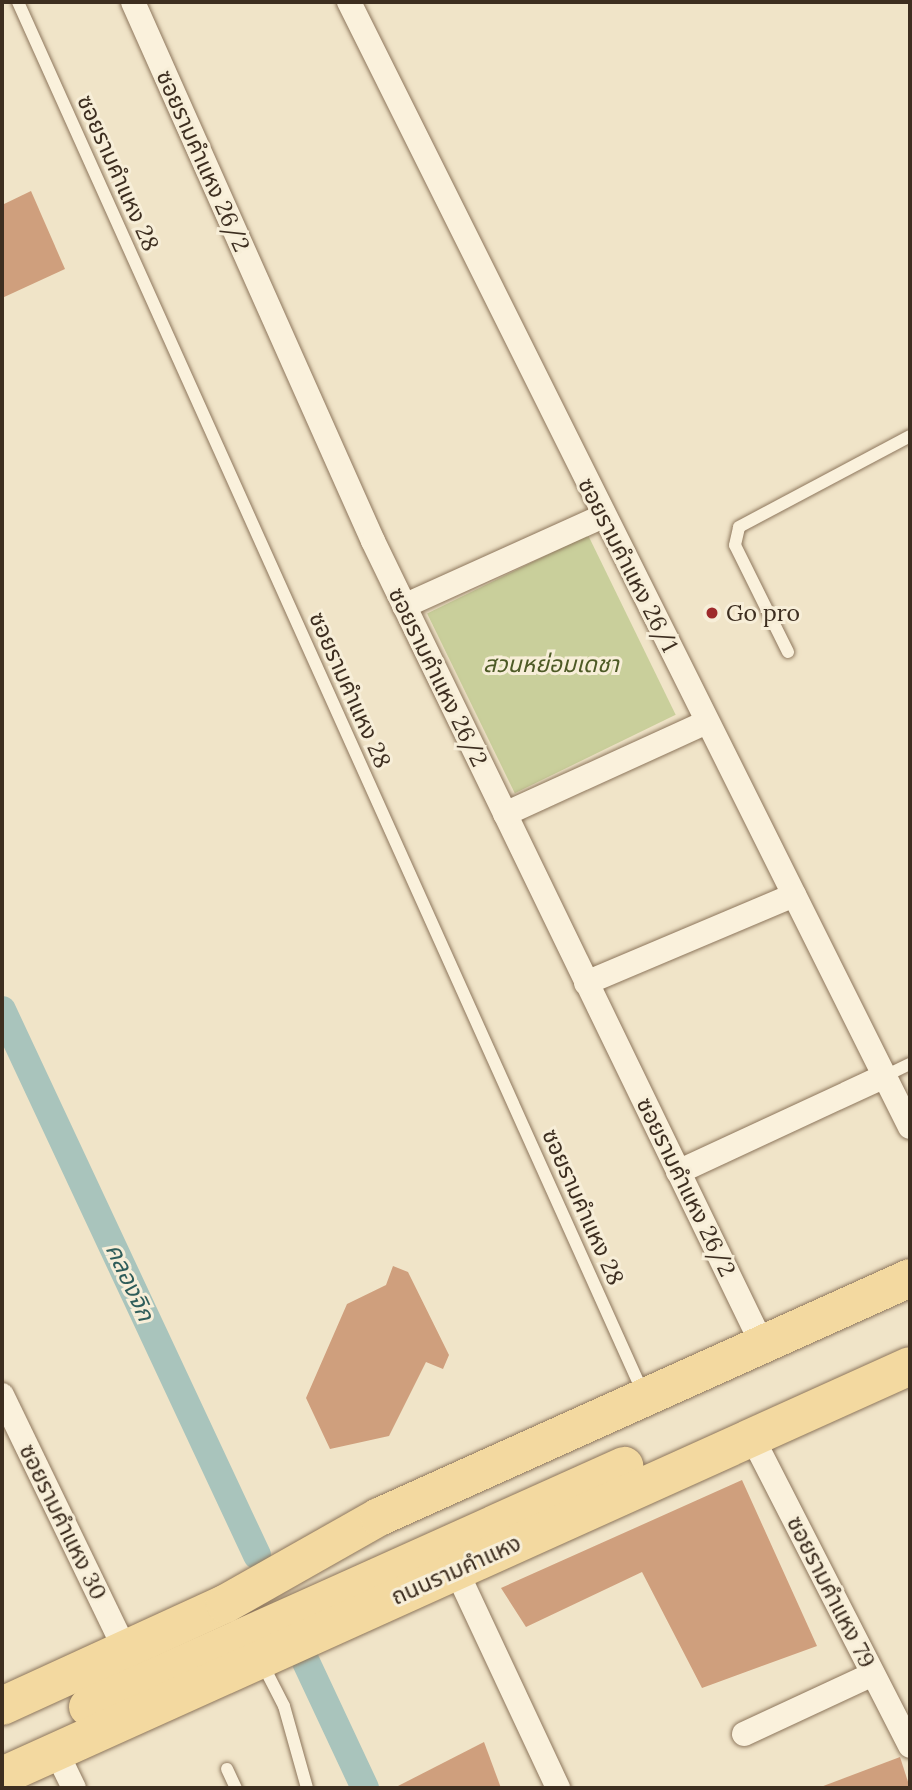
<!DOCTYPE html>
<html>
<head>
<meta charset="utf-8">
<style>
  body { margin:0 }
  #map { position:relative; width:912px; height:1790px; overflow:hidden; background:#f0e4c8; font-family:Lora,"Noto Sans Thai",serif }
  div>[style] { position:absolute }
  .green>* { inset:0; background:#c9cf9b; transform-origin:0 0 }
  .canal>* { height:28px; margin:-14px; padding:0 14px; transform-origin:14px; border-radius:14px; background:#a9c4bc }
  .building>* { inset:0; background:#cf9f7d }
  .roads { filter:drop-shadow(0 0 2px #8d765c) drop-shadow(0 0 2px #8d765c) }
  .lane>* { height:12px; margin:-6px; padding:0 6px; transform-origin:6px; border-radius:6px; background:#faf1dc }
  .street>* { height:24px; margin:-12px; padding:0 12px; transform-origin:12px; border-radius:12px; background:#faf1dc }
  .primary>* { height:38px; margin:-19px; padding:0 19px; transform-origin:19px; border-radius:19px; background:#f3d9a0 }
  .dots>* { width:19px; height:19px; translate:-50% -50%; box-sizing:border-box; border:4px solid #f7eed8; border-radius:50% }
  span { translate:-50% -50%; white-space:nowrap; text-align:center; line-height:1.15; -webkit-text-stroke:6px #f7eed8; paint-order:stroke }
  .street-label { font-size:23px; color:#3d2e20 }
  .poi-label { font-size:23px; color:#3d2e20 }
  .left { translate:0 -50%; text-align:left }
  .park-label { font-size:23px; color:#4d5a26; font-style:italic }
  .water-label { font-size:24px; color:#2f5d5a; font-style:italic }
  .frame { position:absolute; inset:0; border:4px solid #3d2e20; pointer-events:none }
</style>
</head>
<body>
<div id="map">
  <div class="green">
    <div style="left:588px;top:535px;width:200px;height:179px;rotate:64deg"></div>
  </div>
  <div class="canal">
    <div style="left:2px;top:1010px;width:602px;rotate:64.93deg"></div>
    <div style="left:306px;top:1662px;width:139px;rotate:64.9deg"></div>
  </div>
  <div class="building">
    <div style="clip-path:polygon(31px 191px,65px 269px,2px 298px,2px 205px)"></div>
    <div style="clip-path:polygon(393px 1266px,408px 1272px,449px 1355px,443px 1369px,426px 1362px,389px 1436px,330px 1449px,306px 1398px,347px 1304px,386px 1285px)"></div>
    <div style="clip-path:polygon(742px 1480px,817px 1646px,702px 1688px,642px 1572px,526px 1627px,501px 1588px)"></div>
    <div style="clip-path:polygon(484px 1742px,501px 1788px,399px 1788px,398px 1786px)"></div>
    <div style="clip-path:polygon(900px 1757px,910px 1788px,818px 1788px)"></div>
  </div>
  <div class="roads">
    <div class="lane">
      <div style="left:18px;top:2px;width:1527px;rotate:65.8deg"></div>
      <div style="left:788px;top:652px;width:119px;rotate:-116.4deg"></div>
      <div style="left:735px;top:545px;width:18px;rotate:-77deg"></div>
      <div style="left:739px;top:527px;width:194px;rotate:-28deg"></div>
      <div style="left:885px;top:1076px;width:28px;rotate:-26deg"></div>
      <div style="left:262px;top:1663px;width:48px;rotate:62.9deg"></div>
      <div style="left:284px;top:1706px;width:85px;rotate:74.3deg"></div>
      <div style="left:227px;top:1769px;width:21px;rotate:65deg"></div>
    </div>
    <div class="street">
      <div style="left:133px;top:2px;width:590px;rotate:66deg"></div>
      <div style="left:373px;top:541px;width:892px;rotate:64.15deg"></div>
      <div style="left:349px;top:2px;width:1257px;rotate:63.5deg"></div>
      <div style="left:404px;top:606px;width:218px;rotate:-24.3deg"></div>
      <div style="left:505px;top:814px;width:222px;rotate:-24.5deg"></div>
      <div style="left:586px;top:983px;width:226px;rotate:-22.9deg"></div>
      <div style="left:678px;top:1172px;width:228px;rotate:-24.9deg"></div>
      <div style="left:2px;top:1395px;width:283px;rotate:64.2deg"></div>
      <div style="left:752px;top:1437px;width:347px;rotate:62.9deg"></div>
      <div style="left:456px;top:1570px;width:241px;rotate:64.9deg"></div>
      <div style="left:744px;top:1734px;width:142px;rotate:-24.9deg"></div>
      <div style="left:56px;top:1751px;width:41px;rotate:64.1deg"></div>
    </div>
    <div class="primary">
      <div style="left:2px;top:1706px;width:245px;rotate:-24.6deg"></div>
      <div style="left:225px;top:1604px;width:177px;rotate:-29.5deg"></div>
      <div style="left:379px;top:1517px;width:582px;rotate:-24.23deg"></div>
      <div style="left:88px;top:1707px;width:588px;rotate:-24.21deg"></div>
      <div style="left:2px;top:1776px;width:996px;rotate:-24.3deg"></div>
    </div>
  </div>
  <div class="dots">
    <div style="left:712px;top:613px;background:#9e2a2b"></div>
  </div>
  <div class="street-label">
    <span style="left:203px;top:161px;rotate:66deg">ซอยรามคำแหง 26/2</span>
    <span style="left:118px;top:173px;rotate:66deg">ซอยรามคำแหง 28</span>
    <span style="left:628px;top:565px;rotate:63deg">ซอยรามคำแหง 26/1</span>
    <span style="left:438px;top:677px;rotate:64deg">ซอยรามคำแหง 26/2</span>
    <span style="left:350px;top:690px;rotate:66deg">ซอยรามคำแหง 28</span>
    <span style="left:686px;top:1187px;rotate:64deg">ซอยรามคำแหง 26/2</span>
    <span style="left:583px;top:1207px;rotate:66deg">ซอยรามคำแหง 28</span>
    <span style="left:63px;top:1522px;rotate:64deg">ซอยรามคำแหง 30</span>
    <span style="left:456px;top:1570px;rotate:-24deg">ถนนรามคำแหง</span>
    <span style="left:831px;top:1592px;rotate:63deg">ซอยรามคำแหง 79</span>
  </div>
  <div class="poi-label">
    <span class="left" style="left:726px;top:613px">Go pro</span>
  </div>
  <div class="park-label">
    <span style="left:551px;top:664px">สวนหย่อมเดชา</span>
  </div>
  <div class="water-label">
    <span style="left:130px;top:1282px;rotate:65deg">คลองจิก</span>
  </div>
  <div class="frame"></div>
</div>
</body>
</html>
